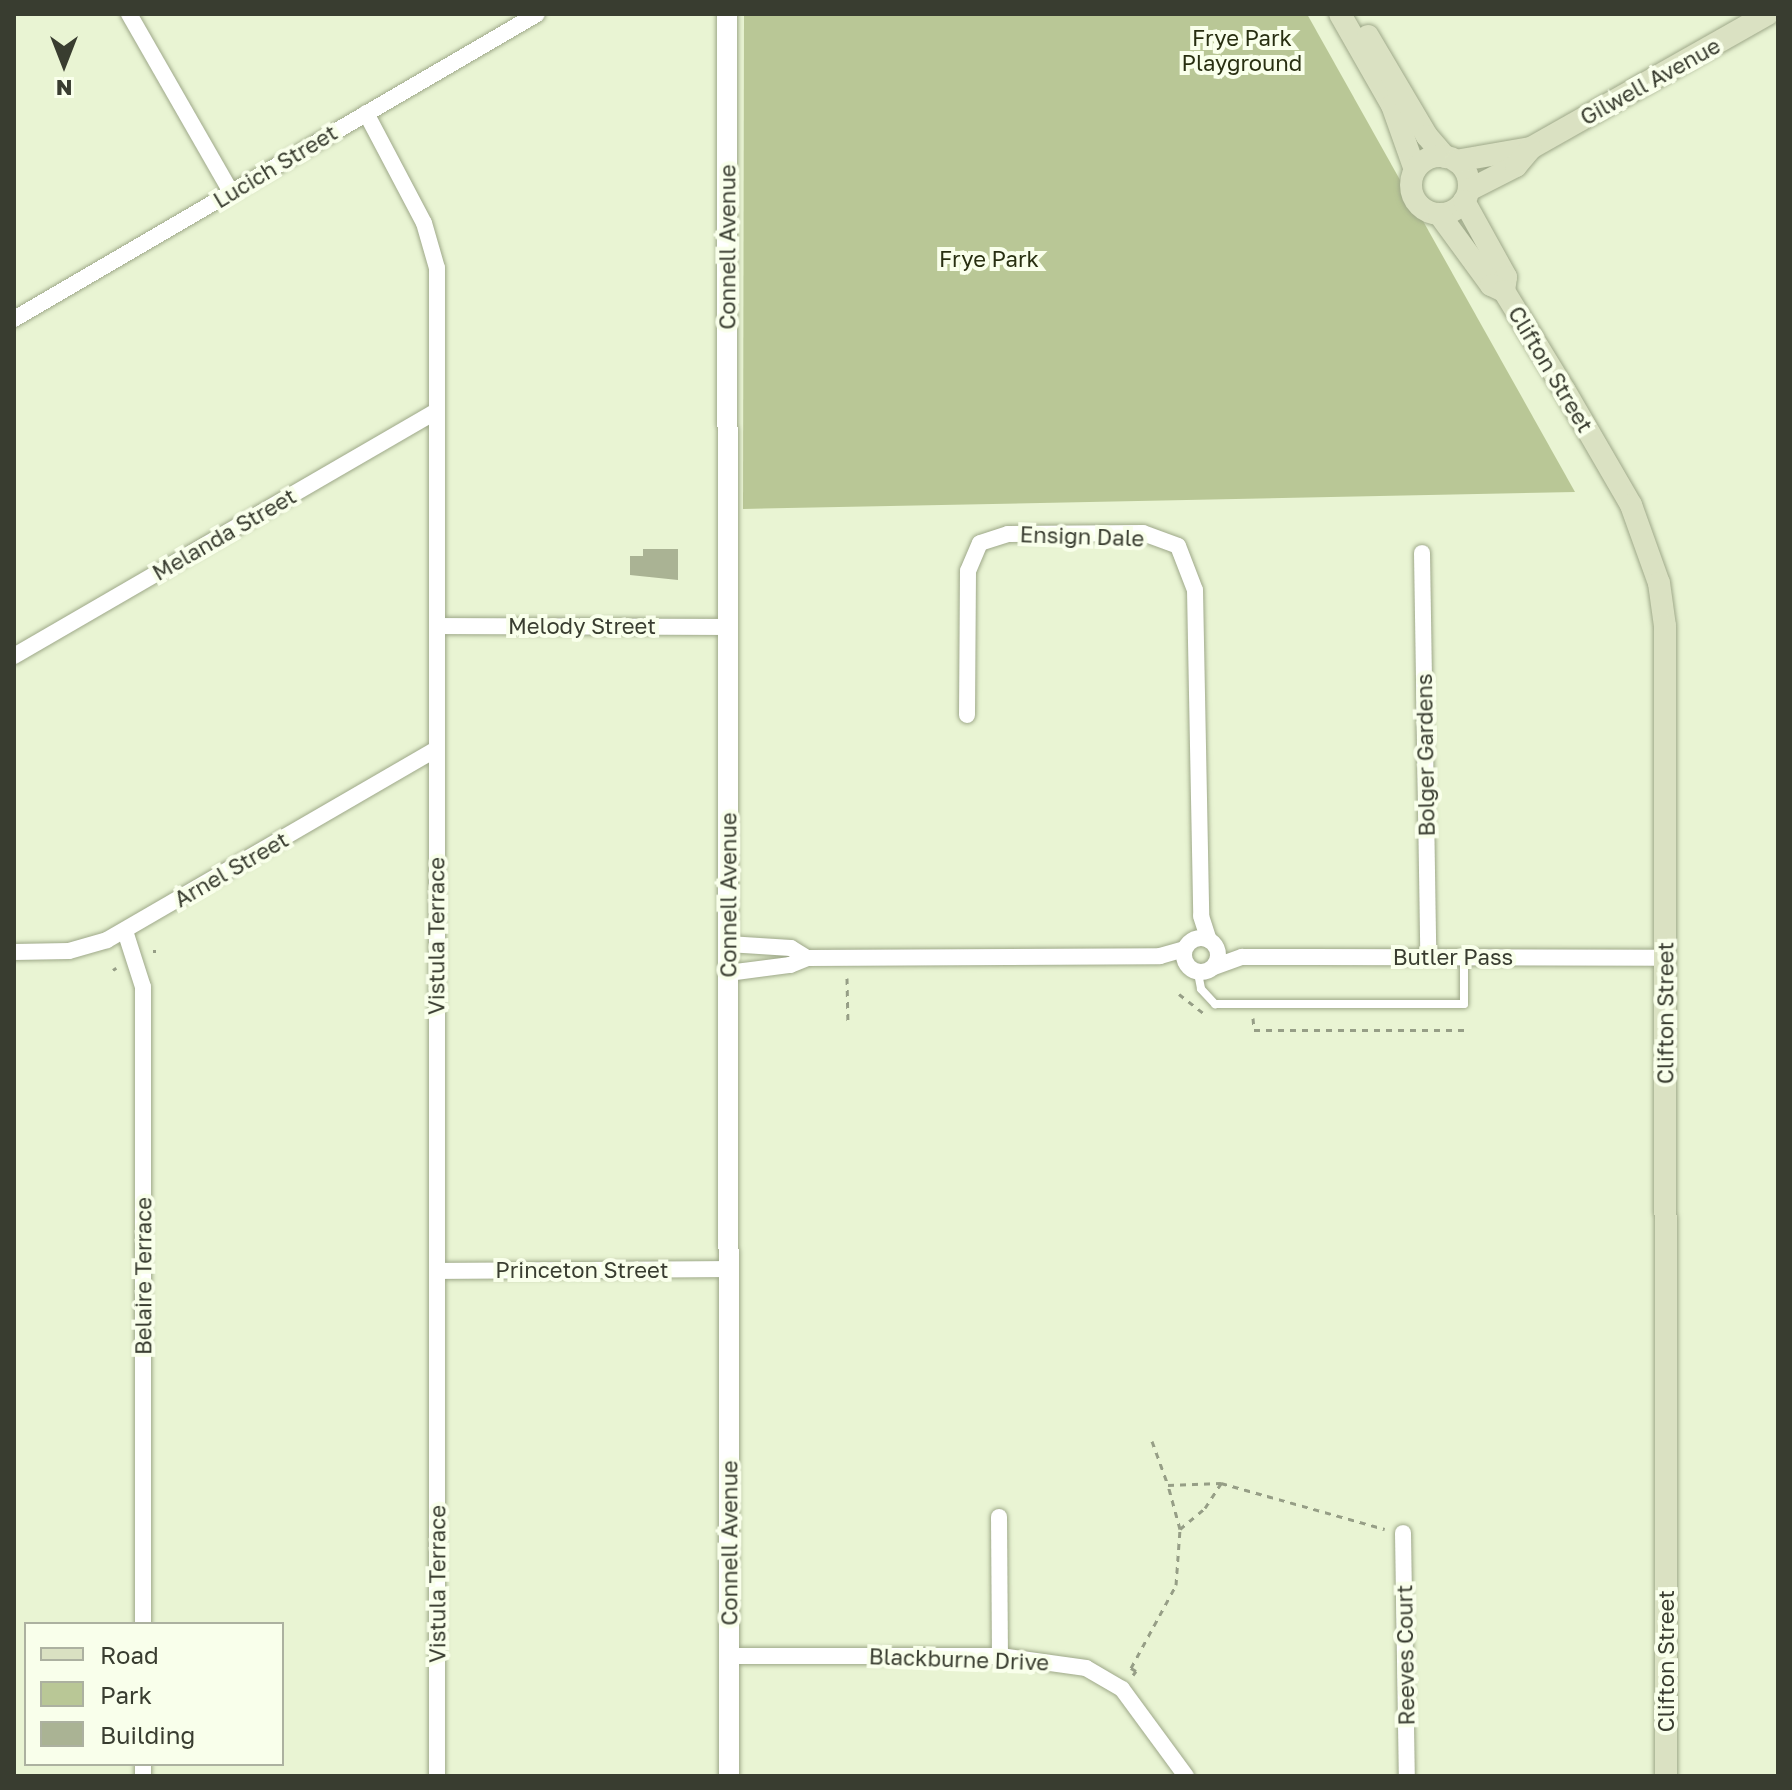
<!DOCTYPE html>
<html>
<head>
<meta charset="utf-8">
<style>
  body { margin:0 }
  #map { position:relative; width:1792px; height:1790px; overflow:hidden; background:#e9f4d3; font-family:"Golos Text",sans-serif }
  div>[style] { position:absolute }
  .green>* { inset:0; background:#b9c796 }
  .building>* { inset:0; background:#aab394 }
  .path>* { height:3px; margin-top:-1.5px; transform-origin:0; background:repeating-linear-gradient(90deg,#969e86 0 6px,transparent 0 12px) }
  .roads { filter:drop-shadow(0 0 2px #9ea889) drop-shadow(0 0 2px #9ea889) }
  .service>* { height:8px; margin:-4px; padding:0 4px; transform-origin:4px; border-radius:4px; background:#fff }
  .minor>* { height:16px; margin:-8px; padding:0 8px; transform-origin:8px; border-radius:8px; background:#fff }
  .minor>.ring { margin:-8px; padding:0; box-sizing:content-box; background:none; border:16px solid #fff; border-radius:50% }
  .tertiary>* { height:20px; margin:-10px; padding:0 10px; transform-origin:10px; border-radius:10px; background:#fff }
  .secondary>* { height:22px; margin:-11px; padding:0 11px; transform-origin:11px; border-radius:11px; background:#dae1c2 }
  .secondary>.ring { margin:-11px; padding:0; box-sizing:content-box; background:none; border:22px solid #dae1c2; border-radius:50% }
  span { translate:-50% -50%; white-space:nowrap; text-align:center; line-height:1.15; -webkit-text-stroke:8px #f9ffeb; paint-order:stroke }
  .park-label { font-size:22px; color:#282f11 }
  .street-label { font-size:22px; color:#393d30 }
  .frame { position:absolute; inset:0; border:16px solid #393d30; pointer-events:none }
  .legend { position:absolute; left:24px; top:1622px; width:260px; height:144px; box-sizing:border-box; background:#f9ffeb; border:2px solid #acb1a0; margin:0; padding:10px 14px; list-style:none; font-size:24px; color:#393d30 }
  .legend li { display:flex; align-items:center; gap:16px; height:40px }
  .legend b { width:40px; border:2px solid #acb1a0 }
  .north { position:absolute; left:24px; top:24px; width:80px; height:80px; -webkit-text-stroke:6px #f9ffeb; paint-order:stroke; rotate:180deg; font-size:22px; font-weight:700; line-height:32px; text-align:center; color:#393d30 }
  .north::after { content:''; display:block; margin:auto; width:28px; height:36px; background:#393d30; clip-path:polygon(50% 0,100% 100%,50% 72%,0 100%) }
</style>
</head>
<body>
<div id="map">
  <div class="green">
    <div style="clip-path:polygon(744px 14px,1307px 14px,1575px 492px,743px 509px)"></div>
  </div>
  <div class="building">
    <div style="clip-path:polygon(643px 549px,678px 549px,678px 580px,630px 575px,630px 556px,643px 556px)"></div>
  </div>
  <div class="path">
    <div style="left:153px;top:951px;width:3px"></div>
    <div style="left:113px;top:970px;width:4px;rotate:-34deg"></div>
    <div style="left:847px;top:978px;width:47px;rotate:88.8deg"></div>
    <div style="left:1179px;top:994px;width:31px;rotate:38deg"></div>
    <div style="left:1253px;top:1018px;width:12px;rotate:85deg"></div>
    <div style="left:1254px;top:1030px;width:213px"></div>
    <div style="left:1152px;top:1441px;width:47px;rotate:70deg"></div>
    <div style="left:1180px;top:1529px;width:46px;rotate:-105.3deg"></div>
    <div style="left:1168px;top:1485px;width:53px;rotate:-2.2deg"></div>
    <div style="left:1133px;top:1675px;width:5px;rotate:-53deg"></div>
    <div style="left:1136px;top:1671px;width:6px;rotate:-149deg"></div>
    <div style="left:1131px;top:1668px;width:94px;rotate:-61.5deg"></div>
    <div style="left:1176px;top:1585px;width:56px;rotate:-85.9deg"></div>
    <div style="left:1180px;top:1529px;width:33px;rotate:-40deg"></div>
    <div style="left:1205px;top:1508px;width:30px;rotate:-57deg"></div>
    <div style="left:1221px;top:1483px;width:170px;rotate:15.7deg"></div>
  </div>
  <div class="roads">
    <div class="service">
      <div style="left:1198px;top:973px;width:16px;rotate:79deg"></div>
      <div style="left:1201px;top:989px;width:21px;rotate:47deg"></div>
      <div style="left:1215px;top:1004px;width:249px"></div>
      <div style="left:1464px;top:1004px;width:46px;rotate:-90deg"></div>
    </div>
    <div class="minor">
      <div style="left:129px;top:14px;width:205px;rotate:60.2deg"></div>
      <div style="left:366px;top:113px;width:124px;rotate:62.2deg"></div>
      <div style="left:424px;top:223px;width:47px;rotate:73.9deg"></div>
      <div style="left:437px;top:268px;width:1508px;rotate:90deg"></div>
      <div style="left:14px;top:319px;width:605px;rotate:-30.25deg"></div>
      <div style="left:1422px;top:553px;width:403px;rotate:89.1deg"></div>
      <div style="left:437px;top:626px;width:290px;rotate:0.2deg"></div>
      <div style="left:14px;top:656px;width:485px;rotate:-30.1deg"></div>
      <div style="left:967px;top:715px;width:144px;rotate:-89.6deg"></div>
      <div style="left:968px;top:571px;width:30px;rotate:-67deg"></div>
      <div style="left:980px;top:543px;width:29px;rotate:-18deg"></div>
      <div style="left:1008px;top:534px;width:135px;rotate:-0.4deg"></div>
      <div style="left:1143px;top:533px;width:37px;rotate:20deg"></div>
      <div style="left:1178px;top:546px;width:47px;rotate:68.9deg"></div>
      <div style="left:1195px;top:590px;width:326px;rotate:88.9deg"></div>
      <div style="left:1201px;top:916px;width:25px;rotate:72deg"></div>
      <div style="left:125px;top:931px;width:59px;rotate:72.2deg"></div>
      <div style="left:143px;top:987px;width:637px;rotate:90deg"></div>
      <div class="ring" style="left:1184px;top:938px;width:18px;height:18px"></div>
      <div style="left:728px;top:944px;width:63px;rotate:3.6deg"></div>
      <div style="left:791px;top:948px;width:19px;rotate:32deg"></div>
      <div style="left:14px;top:952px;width:55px;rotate:-1deg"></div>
      <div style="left:69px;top:951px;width:40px;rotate:-16deg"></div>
      <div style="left:107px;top:940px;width:380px;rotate:-30.1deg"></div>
      <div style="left:1214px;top:967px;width:30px;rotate:-20deg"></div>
      <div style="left:1242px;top:957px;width:423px;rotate:0.1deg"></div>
      <div style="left:728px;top:973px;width:63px;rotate:-7.4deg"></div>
      <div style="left:790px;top:965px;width:18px;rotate:-22deg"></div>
      <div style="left:807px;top:958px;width:353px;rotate:-0.3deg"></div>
      <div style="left:1160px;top:956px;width:25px;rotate:-16deg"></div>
      <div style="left:437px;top:1271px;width:290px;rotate:-0.4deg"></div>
      <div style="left:999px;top:1517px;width:139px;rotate:89.6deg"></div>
      <div style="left:1403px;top:1533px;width:243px;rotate:89.1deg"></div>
      <div style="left:730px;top:1656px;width:270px"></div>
      <div style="left:1000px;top:1656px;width:87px;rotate:7.9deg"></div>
      <div style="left:1086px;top:1668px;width:42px;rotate:30.3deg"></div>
      <div style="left:1122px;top:1689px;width:108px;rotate:53.7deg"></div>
      <div style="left:143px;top:1764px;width:12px;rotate:90deg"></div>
    </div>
    <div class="tertiary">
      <div style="left:727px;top:14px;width:1762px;rotate:89.93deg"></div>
    </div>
    <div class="secondary">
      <div style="left:1340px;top:14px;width:105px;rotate:60.3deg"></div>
      <div style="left:1392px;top:105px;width:69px;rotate:70.5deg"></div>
      <div style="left:1368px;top:36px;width:116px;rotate:59.5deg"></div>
      <div style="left:1427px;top:136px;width:28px;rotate:49deg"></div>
      <div class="ring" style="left:1411px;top:156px;width:36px;height:36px"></div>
      <div style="left:1456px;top:161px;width:76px;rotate:-9.8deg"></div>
      <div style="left:1531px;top:148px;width:272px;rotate:-29.5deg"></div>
      <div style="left:1469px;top:190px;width:53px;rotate:-27.1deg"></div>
      <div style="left:1516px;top:166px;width:23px;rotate:-50deg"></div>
      <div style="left:1464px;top:201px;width:87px;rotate:61.1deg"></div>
      <div style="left:1506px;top:277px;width:14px;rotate:98deg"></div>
      <div style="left:1439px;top:214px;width:88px;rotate:53.8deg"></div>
      <div style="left:1491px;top:285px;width:14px;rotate:25deg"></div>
      <div style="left:1504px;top:291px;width:117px;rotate:58.6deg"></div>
      <div style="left:1565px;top:391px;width:132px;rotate:59.9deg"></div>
      <div style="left:1631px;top:505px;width:83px;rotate:70.3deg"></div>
      <div style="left:1659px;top:583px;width:43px;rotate:82.1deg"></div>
      <div style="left:1665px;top:626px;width:1150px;rotate:89.95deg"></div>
    </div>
  </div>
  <div class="park-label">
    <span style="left:1242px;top:50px">Frye Park<br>Playground</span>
    <span style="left:989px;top:259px">Frye Park</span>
  </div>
  <div class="street-label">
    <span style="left:1650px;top:81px;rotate:-29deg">Gilwell Avenue</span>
    <span style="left:275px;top:166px;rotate:-31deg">Lucich Street</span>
    <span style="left:727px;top:247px;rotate:-90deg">Connell Avenue</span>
    <span style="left:1551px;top:369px;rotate:59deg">Clifton Street</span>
    <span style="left:224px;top:534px;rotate:-30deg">Melanda Street</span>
    <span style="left:1082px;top:536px;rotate:2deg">Ensign Dale</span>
    <span style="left:582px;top:626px">Melody Street</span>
    <span style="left:1425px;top:755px;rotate:-91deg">Bolger Gardens</span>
    <span style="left:231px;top:869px;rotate:-30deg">Arnel Street</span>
    <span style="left:728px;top:895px;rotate:-90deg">Connell Avenue</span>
    <span style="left:436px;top:936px;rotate:-90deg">Vistula Terrace</span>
    <span style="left:1453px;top:957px">Butler Pass</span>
    <span style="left:1665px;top:1013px;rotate:-90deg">Clifton Street</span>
    <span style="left:582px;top:1270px">Princeton Street</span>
    <span style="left:143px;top:1276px;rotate:-90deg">Belaire Terrace</span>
    <span style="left:729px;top:1543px;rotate:-90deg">Connell Avenue</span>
    <span style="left:437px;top:1584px;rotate:-90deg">Vistula Terrace</span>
    <span style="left:1405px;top:1655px;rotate:-91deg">Reeves Court</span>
    <span style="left:959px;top:1659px;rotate:2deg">Blackburne Drive</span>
    <span style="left:1666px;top:1661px;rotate:-90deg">Clifton Street</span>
  </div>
  <div class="frame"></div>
  <ul class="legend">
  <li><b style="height:10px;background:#dae1c2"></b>Road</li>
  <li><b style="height:22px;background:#b9c796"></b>Park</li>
  <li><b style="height:22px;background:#aab394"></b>Building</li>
  </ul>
  <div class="north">N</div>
</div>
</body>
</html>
